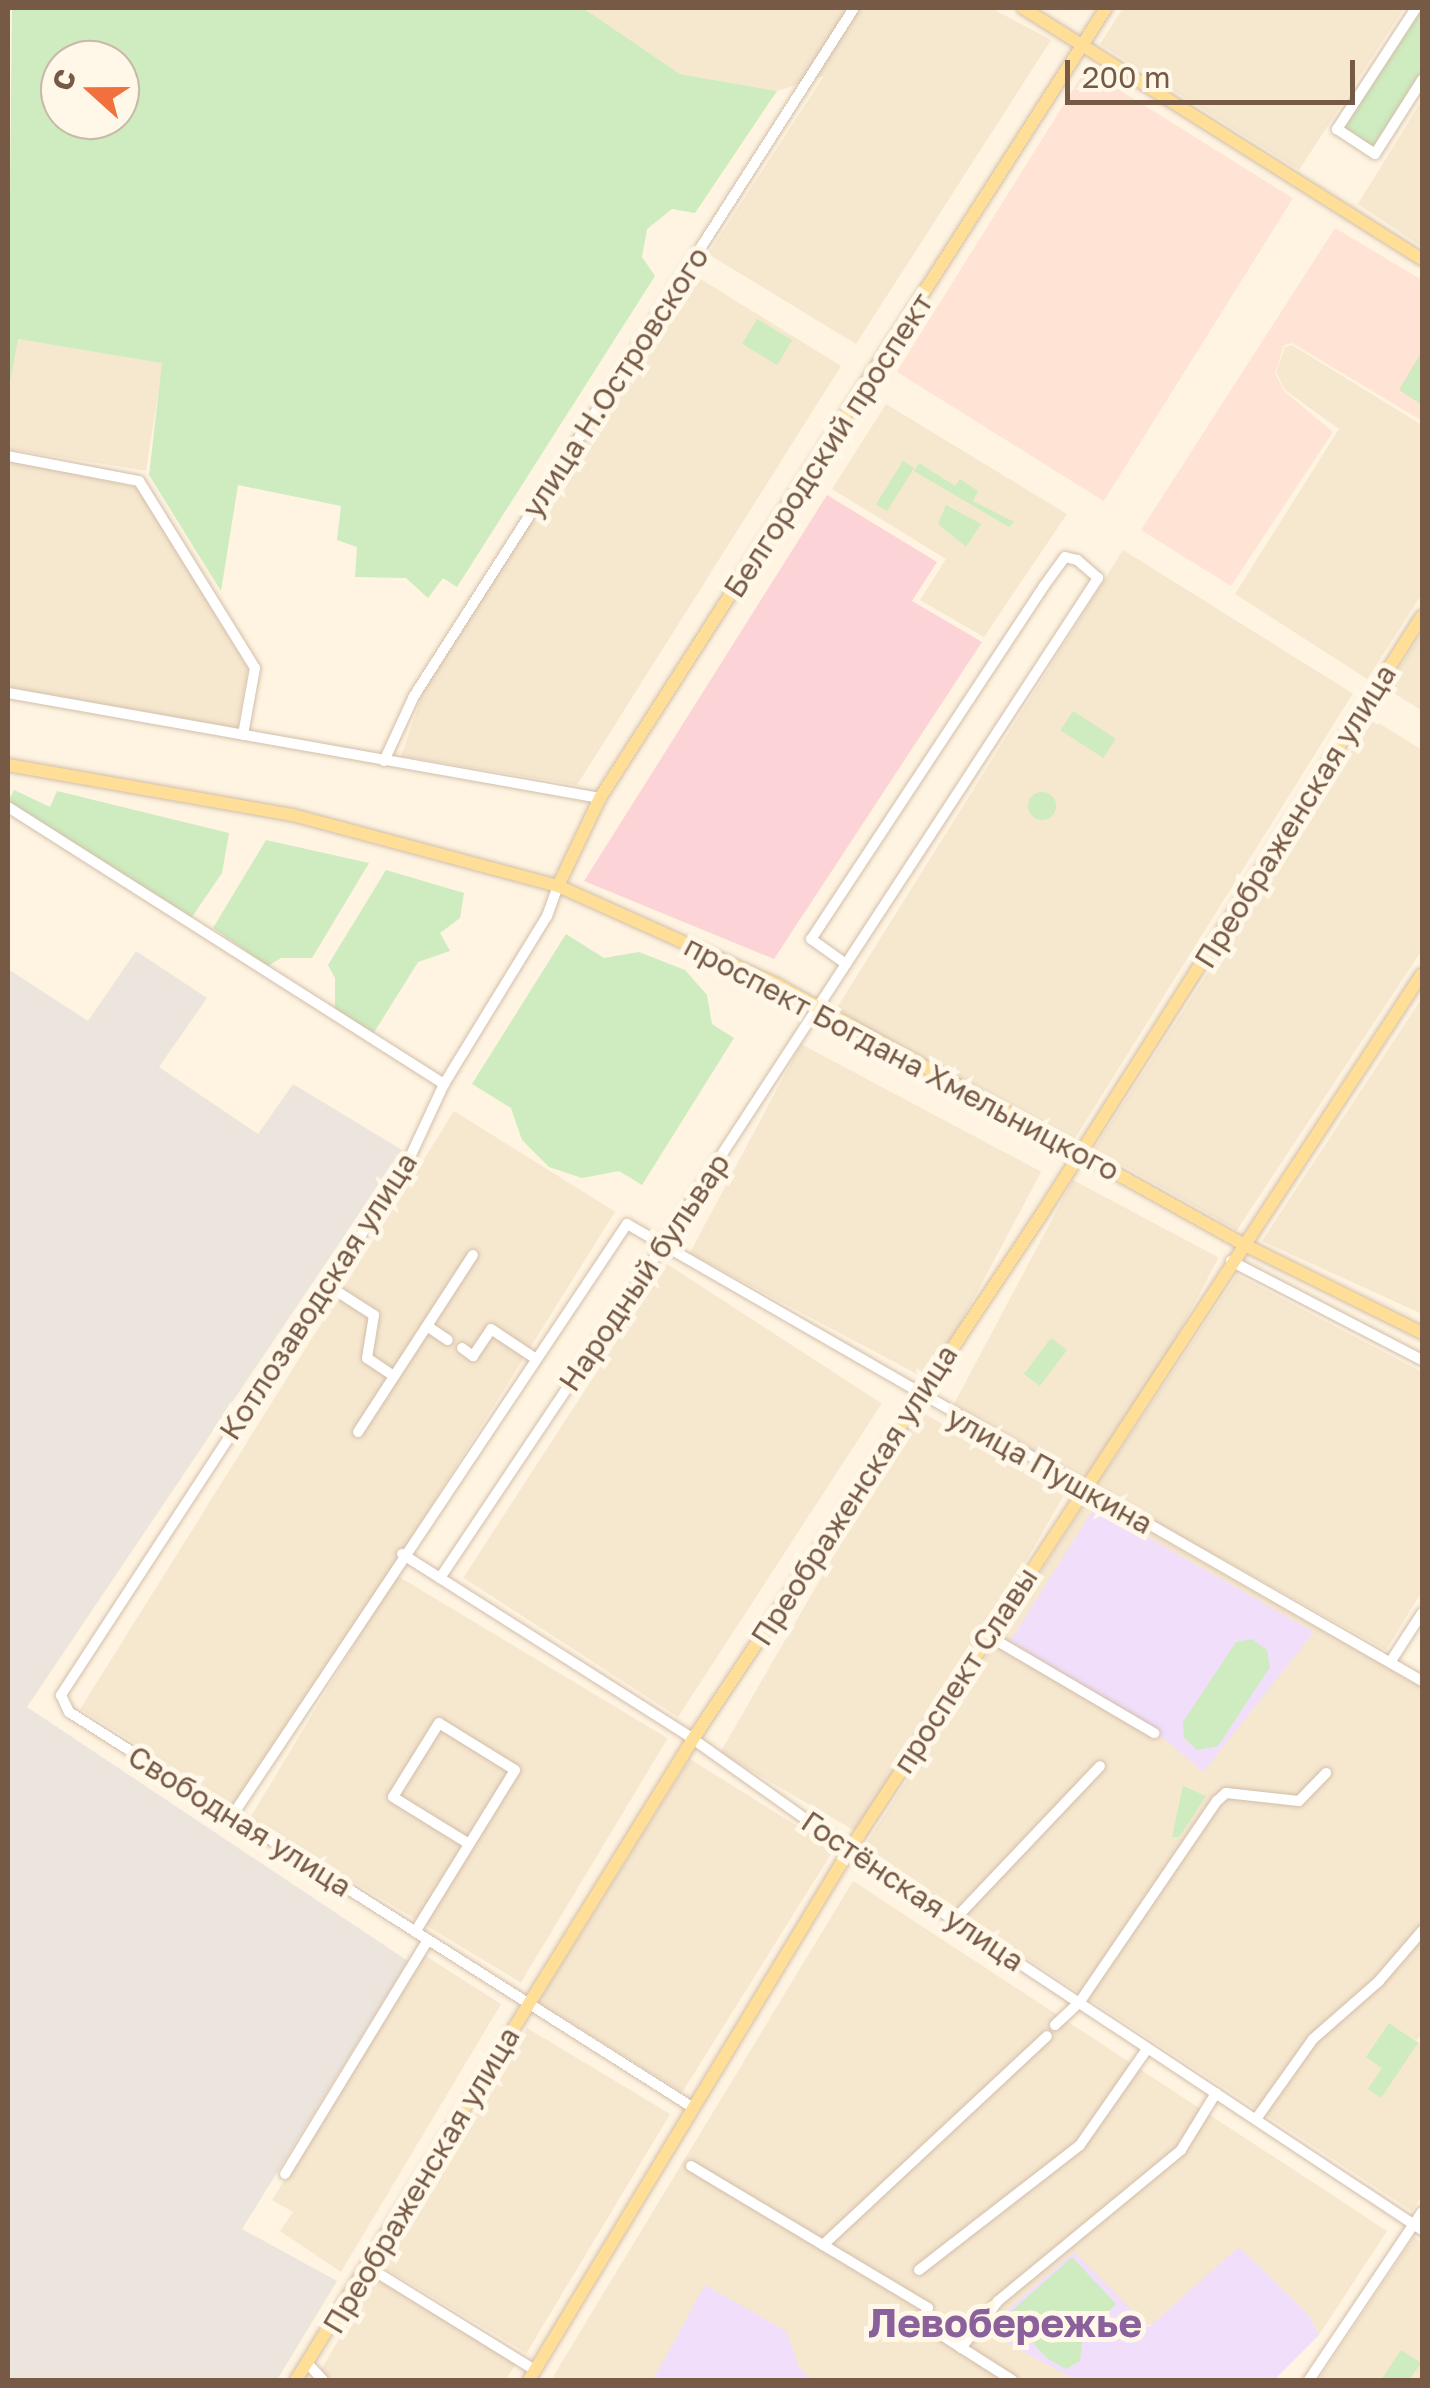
<!DOCTYPE html>
<html>
<head>
<meta charset="utf-8">
<style>
  body { margin:0 }
  #map { position:relative; width:1430px; height:2388px; overflow:hidden; background:#fef4e1; font-family:"Golos Text",sans-serif }
  div>[style] { position:absolute }
  .residential>* { inset:0; background:#f6e7cf; transform-origin:0 0 }
  .commercial>* { inset:0; background:#ffe3d4; transform-origin:0 0 }
  .industrial>* { inset:0; background:#ece5dd }
  .education>* { inset:0; background:#f1defa }
  .medical>* { inset:0; background:#fcd3d6 }
  .green>* { inset:0; background:#ceecbf; transform-origin:0 0 }
  .round { border-radius:50% }
  .roads { filter:drop-shadow(0 0 2px #d2beaa) drop-shadow(0 0 2px #d2beaa) }
  .minor>* { height:10px; margin:-5px; padding:0 5px; transform-origin:5px; border-radius:5px; background:#fff }
  .major>* { height:12px; margin:-6px; padding:0 6px; transform-origin:6px; border-radius:6px; background:#ffdf97 }
  span { translate:-50% -50%; white-space:nowrap; text-align:center; line-height:1.15; -webkit-text-stroke:10px #fff8e9; paint-order:stroke }
  .street-label { font-size:30px; color:#775a46 }
  .district-label { font-size:40px; color:#8b619b; font-weight:700 }
  .frame { position:absolute; inset:0; border:10px solid #775a46; pointer-events:none }
  .north { position:absolute; left:40px; top:40px; width:100px; height:100px; box-sizing:border-box; background:#fff8e9; border:2px solid #c9b9a8; border-radius:50%; rotate:291deg; font-size:28px; font-weight:700; line-height:40px; text-align:center; color:#775a46 }
  .north::after { content:''; display:block; margin:auto; width:35px; height:45px; background:#f1703d; clip-path:polygon(50% 0,100% 100%,50% 72%,0 100%) }
  .scale { position:absolute; left:1065px; top:60px; width:290px; height:45px; box-sizing:border-box; border:5px solid #775a46; border-top:0; padding-left:12px; font-size:30px; line-height:35px; white-space:nowrap; color:#775a46; -webkit-text-stroke:8px #fff8e9; paint-order:stroke }
</style>
</head>
<body>
<div id="map">
  <div class="residential">
    <div style="clip-path:polygon(583px 8px,991px 8px,1051px 40px,856px 344px,708px 254px,824px 76px,777px 91px,680px 74px)"></div>
    <div style="clip-path:polygon(1123px 8px,1404px 8px,1299px 170px,1100px 44px)"></div>
    <div style="clip-path:polygon(1422px 100px,1422px 247px,1358px 204px)"></div>
    <div style="clip-path:polygon(694px 275px,841px 366px,577px 785px,401px 756px,428px 678px)"></div>
    <div style="left:17px;top:339px;width:148px;height:110px;rotate:9deg"></div>
    <div style="clip-path:polygon(1292px 345px,1422px 425px,1422px 594px,1367px 679px,1235px 594px,1339px 429px,1285px 390px,1276px 372px,1285px 347px)"></div>
    <div style="clip-path:polygon(886px 404px,1067px 514px,984px 637px,920px 600px,946px 559px,832px 489px)"></div>
    <div style="clip-path:polygon(8px 459px,139px 488px,248px 669px,237px 728px,8px 687px)"></div>
    <div style="left:1123px;top:550px;width:271px;height:540px;rotate:32deg"></div>
    <div style="clip-path:polygon(1422px 632px,1422px 711px,1386px 688px)"></div>
    <div style="clip-path:polygon(1372px 719px,1422px 750px,1422px 950px,1237px 1230px,1094px 1149px)"></div>
    <div style="clip-path:polygon(1422px 998px,1422px 1314px,1262px 1241px)"></div>
    <div style="left:801px;top:1044px;width:272px;height:237px;rotate:28deg"></div>
    <div style="left:454px;top:1111px;width:190px;height:705px;rotate:32deg"></div>
    <div style="left:1073px;top:1180px;width:165px;height:257px;rotate:28deg"></div>
    <div style="left:667px;top:1264px;width:256px;height:374px;rotate:33deg"></div>
    <div style="clip-path:polygon(1237px 1275px,1422px 1372px,1422px 1591px,1386px 1650px,1095px 1488px)"></div>
    <div style="left:918px;top:1410px;width:169px;height:396px;rotate:30deg"></div>
    <div style="clip-path:polygon(1089px 1497px,1422px 1688px,1422px 2034px,1417px 2040px,1422px 2047px,1422px 2195px,1412px 2211px,862px 1850px)"></div>
    <div style="left:396px;top:1575px;width:317px;height:285px;rotate:31deg"></div>
    <div style="left:690px;top:1759px;width:170px;height:287px;rotate:32deg"></div>
    <div style="clip-path:polygon(853px 1881px,1387px 2231px,1319px 2335px,1309px 2315px,992px 2335px,1076px 2380px,551px 2380px)"></div>
    <div style="clip-path:polygon(424px 1955px,501px 2004px,341px 2272px,280px 2231px,293px 2212px,272px 2200px)"></div>
    <div style="left:527px;top:2028px;width:167px;height:279px;rotate:31deg"></div>
    <div style="clip-path:polygon(1414px 2237px,1422px 2243px,1422px 2380px,1318px 2380px)"></div>
    <div style="clip-path:polygon(375px 2278px,516px 2363px,506px 2380px,315px 2380px)"></div>
  </div>
  <div class="commercial">
    <div style="left:1086px;top:69px;width:244px;height:357px;rotate:32deg"></div>
    <div style="clip-path:polygon(1335px 228px,1422px 280px,1422px 421px,1292px 343px,1284px 345px,1275px 373px,1284px 391px,1333px 432px,1231px 586px,1141px 530px)"></div>
  </div>
  <div class="industrial">
    <div style="clip-path:polygon(136px 951px,207px 998px,159px 1067px,258px 1134px,293px 1084px,402px 1150px,27px 1707px,408px 1961px,242px 2229px,337px 2281px,277px 2380px,8px 2380px,8px 969px,88px 1021px)"></div>
  </div>
  <div class="education">
    <div style="clip-path:polygon(1095px 1507px,1314px 1632px,1203px 1772px,1154px 1730px,1010px 1641px)"></div>
    <div style="clip-path:polygon(1239px 2247px,1309px 2315px,1319px 2335px,1274px 2380px,1076px 2380px,992px 2335px,1004px 2313px,1074px 2252px,1149px 2327px)"></div>
    <div style="clip-path:polygon(705px 2285px,786px 2331px,799px 2367px,812px 2380px,653px 2380px)"></div>
  </div>
  <div class="medical">
    <div style="clip-path:polygon(827px 495px,937px 562px,912px 601px,982px 642px,774px 959px,584px 881px)"></div>
  </div>
  <div class="green">
    <div style="clip-path:polygon(evenodd,12px 8px,583px 8px,680px 74px,777px 91px,695px 213px,672px 209px,647px 229px,642px 257px,655px 276px,457px 587px,443px 578px,428px 598px,406px 578px,355px 577px,357px 547px,337px 540px,341px 506px,238px 485px,221px 591px,149px 475px,162px 363px,18px 339px,8px 393px,12px 8px,120px 60px,120px 120px,60px 120px,60px 60px,120px 60px)"></div>
    <div style="clip-path:polygon(1417px 8px,1422px 8px,1422px 79px,1374px 153px,1338px 129px)"></div>
    <div style="left:757px;top:319px;width:41px;height:29px;rotate:31deg"></div>
    <div style="clip-path:polygon(1422px 351px,1422px 405px,1399px 390px)"></div>
    <div style="left:903px;top:461px;width:13px;height:51px;rotate:32deg"></div>
    <div style="clip-path:polygon(919px 463px,955px 486px,960px 479px,978px 491px,973px 501px,1014px 522px,1009px 527px,914px 471px)"></div>
    <div style="clip-path:polygon(946px 505px,981px 524px,966px 547px,938px 524px)"></div>
    <div style="left:1073px;top:711px;width:51px;height:23px;rotate:33deg"></div>
    <div style="clip-path:polygon(14px 790px,50px 807px,57px 791px,229px 833px,222px 873px,192px 917px,8px 802px)"></div>
    <div class="round" style="left:1028px;top:792px;width:28px;height:28px"></div>
    <div style="clip-path:polygon(266px 840px,369px 863px,312px 958px,281px 958px,268px 966px,213px 928px)"></div>
    <div style="clip-path:polygon(386px 870px,464px 893px,460px 918px,440px 933px,450px 951px,418px 962px,373px 1034px,335px 1010px,335px 978px,328px 965px)"></div>
    <div style="clip-path:polygon(566px 934px,604px 958px,639px 952px,685px 970px,707px 995px,712px 1024px,734px 1038px,642px 1185px,619px 1171px,582px 1178px,549px 1167px,522px 1140px,511px 1108px,472px 1084px)"></div>
    <div style="left:1051px;top:1338px;width:20px;height:45px;rotate:37deg"></div>
    <div style="clip-path:polygon(1252px 1639px,1267px 1650px,1270px 1667px,1218px 1746px,1197px 1750px,1184px 1738px,1183px 1722px,1236px 1642px)"></div>
    <div style="clip-path:polygon(1183px 1786px,1206px 1796px,1179px 1837px,1172px 1837px)"></div>
    <div style="clip-path:polygon(1389px 2023px,1418px 2043px,1381px 2098px,1368px 2089px,1382px 2068px,1366px 2057px)"></div>
    <div style="clip-path:polygon(1072px 2257px,1116px 2304px,1083px 2336px,1080px 2361px,1066px 2369px,1048px 2359px,1007px 2315px)"></div>
    <div style="clip-path:polygon(1401px 2350px,1421px 2363px,1409px 2380px,1381px 2380px)"></div>
  </div>
  <div class="roads">
    <div class="minor">
      <div style="left:1416px;top:8px;width:145px;rotate:123.1deg"></div>
      <div style="left:1337px;top:129px;width:45px;rotate:33.3deg"></div>
      <div style="left:1375px;top:154px;width:88px;rotate:-57.6deg"></div>
      <div style="left:8px;top:456px;width:133px;rotate:10.8deg"></div>
      <div style="left:139px;top:481px;width:220px;rotate:58.2deg"></div>
      <div style="left:255px;top:668px;width:68px;rotate:100.2deg"></div>
      <div style="left:8px;top:693px;width:601px;rotate:10.06deg"></div>
      <div style="left:384px;top:761px;width:72px;rotate:-65.2deg"></div>
      <div style="left:414px;top:696px;width:817px;rotate:-57.4deg"></div>
      <div style="left:8px;top:807px;width:517px;rotate:32.43deg"></div>
      <div style="left:558px;top:886px;width:32px;rotate:110deg"></div>
      <div style="left:547px;top:916px;width:197px;rotate:121.5deg"></div>
      <div style="left:444px;top:1084px;width:90px;rotate:114.9deg"></div>
      <div style="left:406px;top:1166px;width:632px;rotate:123.11deg"></div>
      <div style="left:61px;top:1695px;width:19px;rotate:65deg"></div>
      <div style="left:69px;top:1712px;width:738px;rotate:32.38deg"></div>
      <div style="left:1231px;top:1261px;width:215px;rotate:27.4deg"></div>
      <div style="left:327px;top:1285px;width:56px;rotate:32.6deg"></div>
      <div style="left:374px;top:1315px;width:44px;rotate:99.2deg"></div>
      <div style="left:367px;top:1358px;width:32px;rotate:34deg"></div>
      <div style="left:427px;top:1326px;width:25px;rotate:34deg"></div>
      <div style="left:462px;top:1348px;width:14px;rotate:36deg"></div>
      <div style="left:473px;top:1356px;width:32px;rotate:-56deg"></div>
      <div style="left:491px;top:1329px;width:54px;rotate:33.7deg"></div>
      <div style="left:358px;top:1432px;width:211px;rotate:-57deg"></div>
      <div style="left:402px;top:1554px;width:345px;rotate:32.4deg"></div>
      <div style="left:693px;top:1739px;width:207px;rotate:35.4deg"></div>
      <div style="left:862px;top:1859px;width:672px;rotate:33.52deg"></div>
      <div style="left:440px;top:1578px;width:399px;rotate:-56.2deg"></div>
      <div style="left:662px;top:1246px;width:798px;rotate:-56.87deg"></div>
      <div style="left:1098px;top:578px;width:28px;rotate:-139deg"></div>
      <div style="left:1077px;top:560px;width:12px;rotate:-166deg"></div>
      <div style="left:1065px;top:557px;width:36px;rotate:126deg"></div>
      <div style="left:1044px;top:586px;width:423px;rotate:123.4deg"></div>
      <div style="left:811px;top:939px;width:43px;rotate:35.5deg"></div>
      <div style="left:987px;top:1635px;width:194px;rotate:30.4deg"></div>
      <div style="left:1391px;top:1661px;width:57px;rotate:-57.1deg"></div>
      <div style="left:232px;top:1816px;width:712px;rotate:-56.29deg"></div>
      <div style="left:627px;top:1224px;width:917px;rotate:29.89deg"></div>
      <div style="left:954px;top:1920px;width:212px;rotate:-46.5deg"></div>
      <div style="left:415px;top:1932px;width:190px;rotate:-58.3deg"></div>
      <div style="left:515px;top:1770px;width:89px;rotate:-148.3deg"></div>
      <div style="left:439px;top:1723px;width:87px;rotate:121.9deg"></div>
      <div style="left:393px;top:1797px;width:89px;rotate:31.7deg"></div>
      <div style="left:1055px;top:2025px;width:33px;rotate:-43deg"></div>
      <div style="left:1079px;top:2003px;width:245px;rotate:-55.7deg"></div>
      <div style="left:1217px;top:1801px;width:12px;rotate:-42deg"></div>
      <div style="left:1226px;top:1793px;width:73px;rotate:6.3deg"></div>
      <div style="left:1299px;top:1801px;width:39px;rotate:-46deg"></div>
      <div style="left:1256px;top:2119px;width:98px;rotate:-54.5deg"></div>
      <div style="left:1313px;top:2039px;width:88px;rotate:-41.3deg"></div>
      <div style="left:1379px;top:1981px;width:66px;rotate:-49.3deg"></div>
      <div style="left:691px;top:2166px;width:276px;rotate:30.9deg"></div>
      <div style="left:928px;top:2308px;width:16px;rotate:117deg"></div>
      <div style="left:921px;top:2322px;width:108px;rotate:32.5deg"></div>
      <div style="left:285px;top:2174px;width:274px;rotate:-58.6deg"></div>
      <div style="left:823px;top:2245px;width:306px;rotate:-43deg"></div>
      <div style="left:368px;top:2267px;width:196px;rotate:31.7deg"></div>
      <div style="left:919px;top:2270px;width:204px;rotate:-37.8deg"></div>
      <div style="left:1080px;top:2145px;width:117px;rotate:-55.1deg"></div>
      <div style="left:961px;top:2348px;width:60px;rotate:-51.8deg"></div>
      <div style="left:998px;top:2301px;width:237px;rotate:-39.5deg"></div>
      <div style="left:1181px;top:2150px;width:67px;rotate:-58.4deg"></div>
      <div style="left:308px;top:2364px;width:22px;rotate:47deg"></div>
      <div style="left:1309px;top:2380px;width:202px;rotate:-56.1deg"></div>
    </div>
    <div class="major">
      <div style="left:1023px;top:8px;width:471px;rotate:32.2deg"></div>
      <div style="left:8px;top:765px;width:289px;rotate:10deg"></div>
      <div style="left:293px;top:815px;width:274px;rotate:15deg"></div>
      <div style="left:558px;top:886px;width:243px;rotate:24.2deg"></div>
      <div style="left:780px;top:986px;width:530px;rotate:29.13deg"></div>
      <div style="left:1243px;top:1244px;width:200px;rotate:26.4deg"></div>
      <div style="left:558px;top:886px;width:98px;rotate:-64.5deg"></div>
      <div style="left:600px;top:798px;width:938px;rotate:-57.36deg"></div>
      <div style="left:296px;top:2380px;width:754px;rotate:-58.23deg"></div>
      <div style="left:693px;top:1739px;width:633px;rotate:-56.41deg"></div>
      <div style="left:1043px;top:1212px;width:706px;rotate:-57.55deg"></div>
      <div style="left:529px;top:2380px;width:620px;rotate:-58.85deg"></div>
      <div style="left:850px;top:1849px;width:1045px;rotate:-56.83deg"></div>
    </div>
  </div>
  <div class="street-label">
    <span style="left:615px;top:382px;rotate:-57deg">улица Н.Островского</span>
    <span style="left:828px;top:445px;rotate:-57deg">Белгородский проспект</span>
    <span style="left:1295px;top:816px;rotate:-58deg">Преображенская улица</span>
    <span style="left:902px;top:1058px;rotate:28deg">проспект Богдана Хмельницкого</span>
    <span style="left:644px;top:1272px;rotate:-56deg">Народный бульвар</span>
    <span style="left:318px;top:1296px;rotate:-57deg">Котлозаводская улица</span>
    <span style="left:1050px;top:1470px;rotate:29deg">улица Пушкина</span>
    <span style="left:854px;top:1495px;rotate:-57deg">Преображенская улица</span>
    <span style="left:965px;top:1670px;rotate:-57deg">проспект Славы</span>
    <span style="left:240px;top:1821px;rotate:32deg">Свободная улица</span>
    <span style="left:913px;top:1891px;rotate:34deg">Гостёнская улица</span>
    <span style="left:421px;top:2180px;rotate:-59deg">Преображенская улица</span>
  </div>
  <div class="district-label">
    <span style="left:1005px;top:2322px">Левобережье</span>
  </div>
  <div class="frame"></div>
  <div class="north">С</div>
  <div class="scale">200 m</div>
</div>
</body>
</html>
